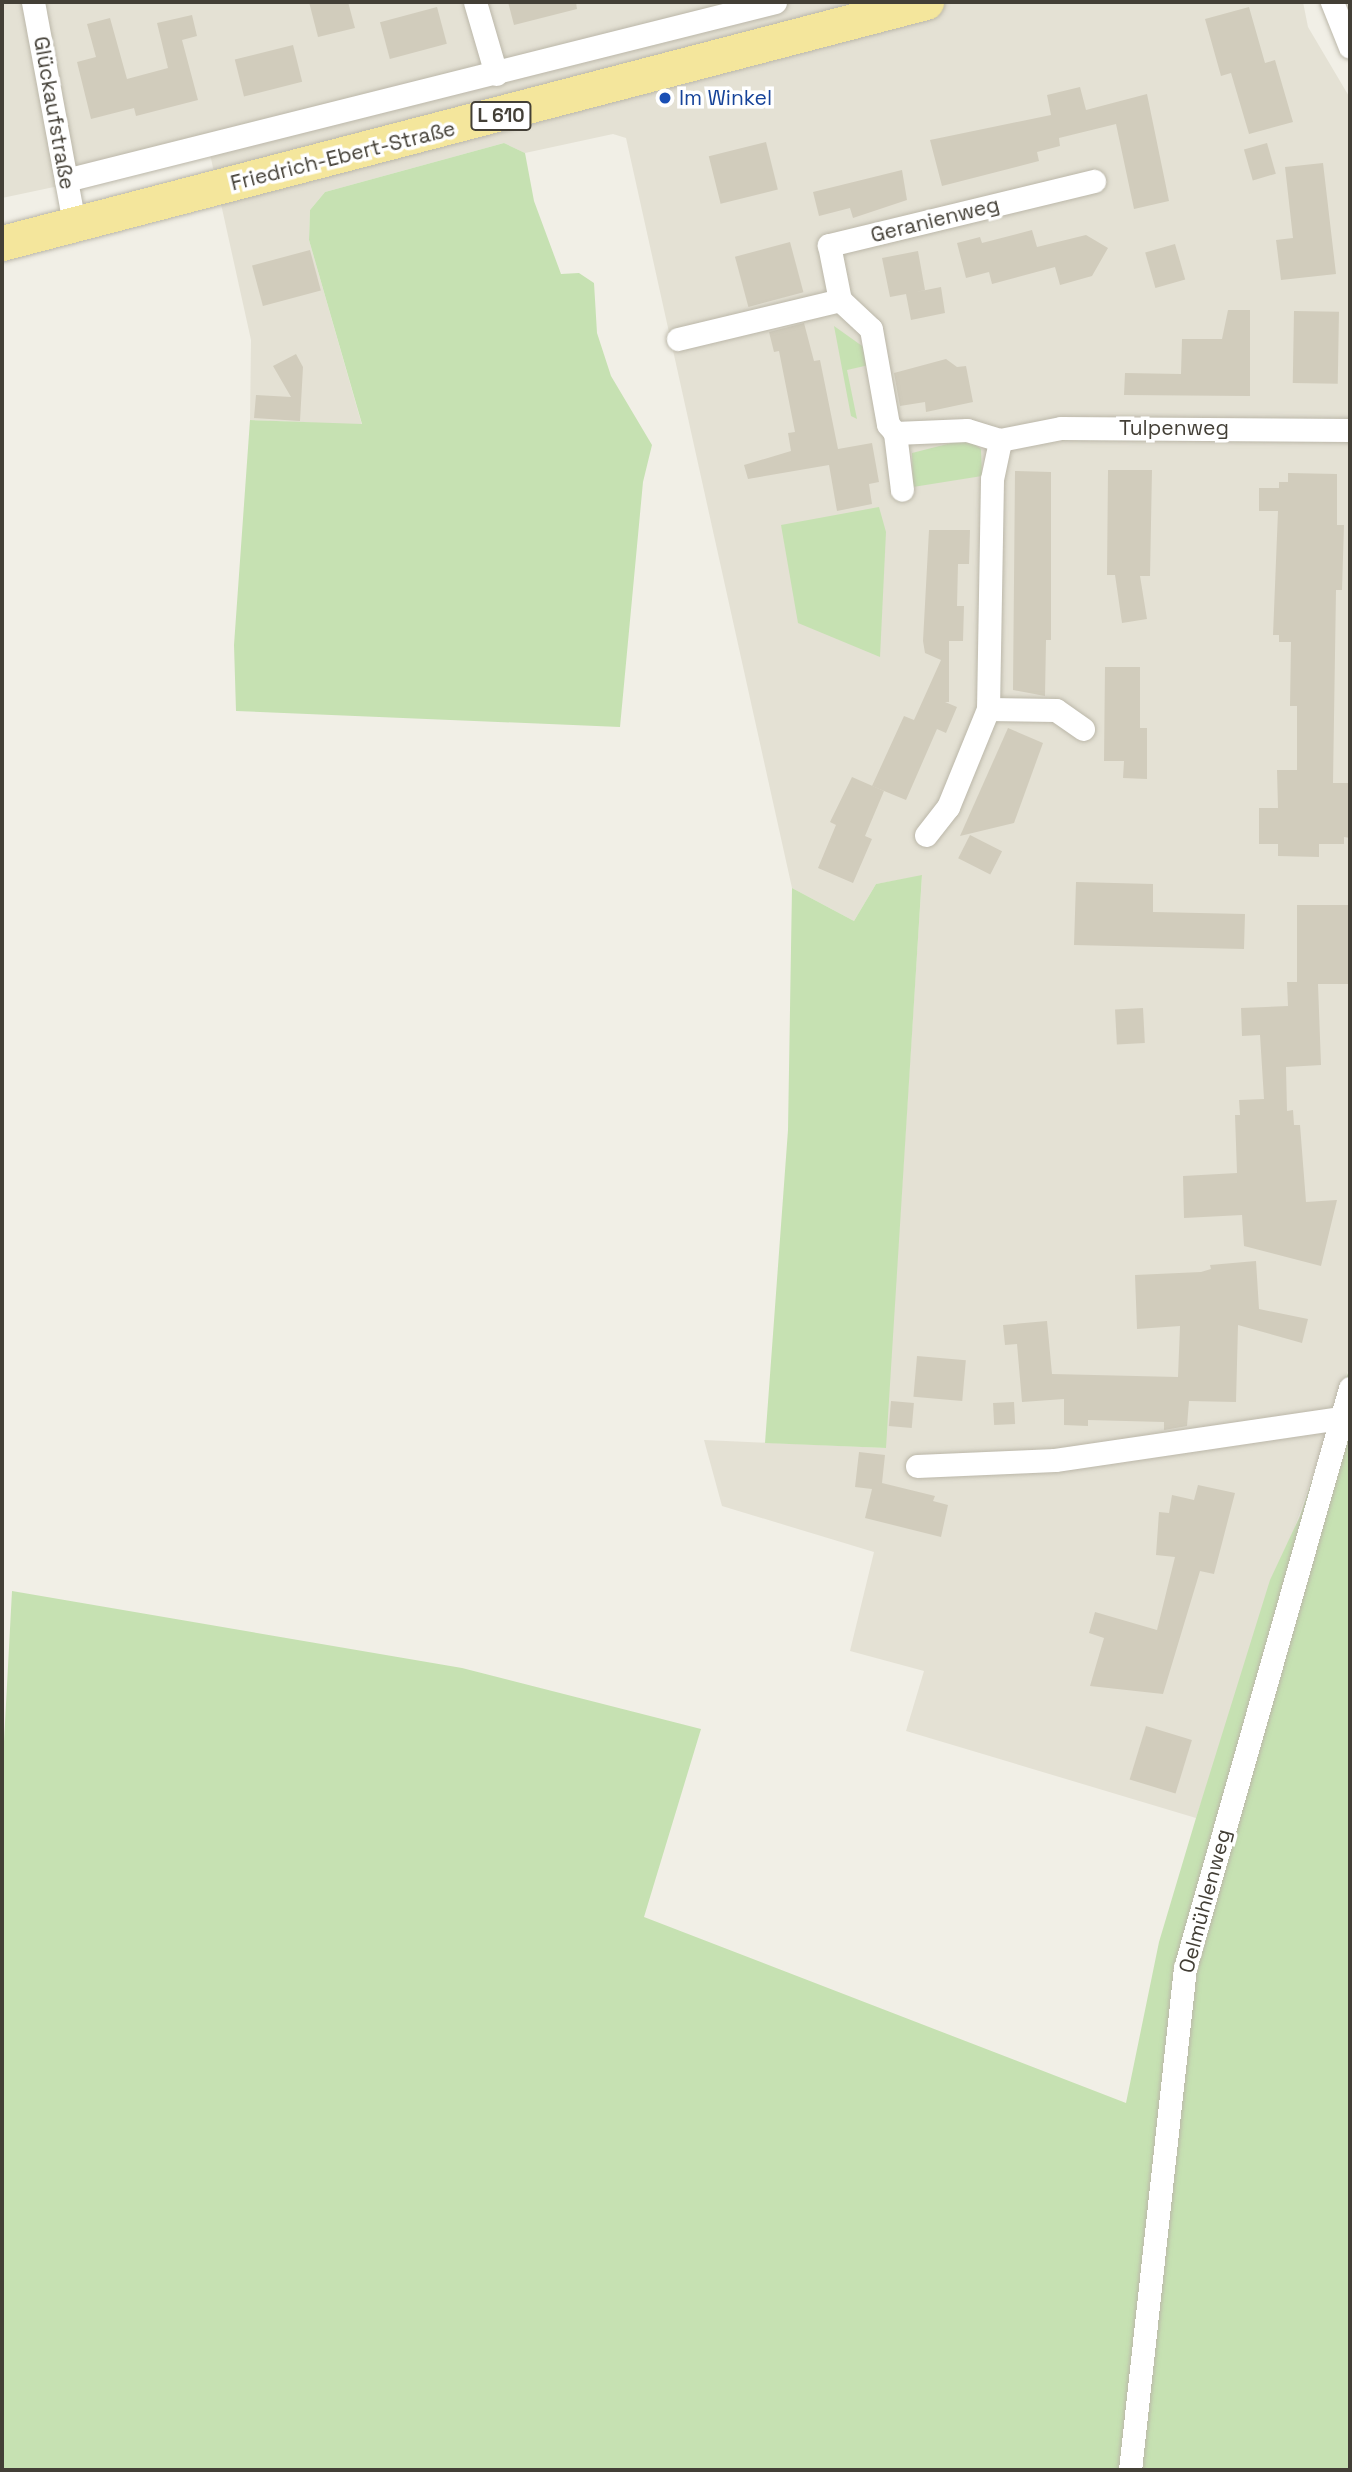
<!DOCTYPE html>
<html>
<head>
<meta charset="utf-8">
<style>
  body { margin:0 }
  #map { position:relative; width:1352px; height:2472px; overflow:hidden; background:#f1efe6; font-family:"Space Grotesk",sans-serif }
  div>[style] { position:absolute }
  .residential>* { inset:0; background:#e4e1d4 }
  .green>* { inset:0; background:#c6e1b2 }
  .building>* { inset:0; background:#d1ccbc; transform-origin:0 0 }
  .roads { filter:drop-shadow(0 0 2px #bbb7a9) drop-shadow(0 0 2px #bbb7a9) }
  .street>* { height:23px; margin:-11.5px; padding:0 11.5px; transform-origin:11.5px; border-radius:11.5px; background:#fff }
  .primary>* { height:35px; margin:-17.5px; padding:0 17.5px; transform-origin:17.5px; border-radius:17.5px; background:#f4e69c }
  .dots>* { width:19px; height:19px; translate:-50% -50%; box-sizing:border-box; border:4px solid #fff; border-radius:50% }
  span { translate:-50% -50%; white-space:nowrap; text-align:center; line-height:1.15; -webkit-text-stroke:7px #fff; paint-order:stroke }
  .shield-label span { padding:2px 5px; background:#fff; border:2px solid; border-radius:5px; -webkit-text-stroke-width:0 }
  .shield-label { font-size:19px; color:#433f36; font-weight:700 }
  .transit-label { font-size:21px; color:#164399 }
  .left { translate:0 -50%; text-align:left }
  .street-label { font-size:21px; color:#433f36 }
  .frame { position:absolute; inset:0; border:4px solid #433f36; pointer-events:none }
</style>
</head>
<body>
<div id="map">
  <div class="residential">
    <div style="clip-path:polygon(2px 2px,1303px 2px,1308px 27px,1350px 98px,1350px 1365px,1196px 1818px,906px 1731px,924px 1671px,850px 1651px,874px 1552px,722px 1506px,704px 1440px,885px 1448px,922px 876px,876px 884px,854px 921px,792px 888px,626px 138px,613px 134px,525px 153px,504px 143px,325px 192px,310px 210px,309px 240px,362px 425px,250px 420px,251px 340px,210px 154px,2px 198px)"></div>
  </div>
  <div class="green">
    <div style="clip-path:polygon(504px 143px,525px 153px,534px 201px,561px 274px,579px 273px,594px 283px,597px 333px,611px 376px,652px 445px,643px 482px,620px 727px,236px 711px,234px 645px,250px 420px,362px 424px,309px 240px,310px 210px,325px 192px)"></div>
    <div style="clip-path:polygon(834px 326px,865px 348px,869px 365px,847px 370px,857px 419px,851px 416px)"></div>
    <div style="clip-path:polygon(967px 439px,981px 449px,982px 476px,913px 487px,912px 453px)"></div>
    <div style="clip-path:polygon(879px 507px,886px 532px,880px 657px,798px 623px,781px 525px)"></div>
    <div style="clip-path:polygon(922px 875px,886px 1448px,765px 1443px,788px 1130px,792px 888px,854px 921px,876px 884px)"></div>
    <div style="clip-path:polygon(1350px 1302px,1350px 2470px,2px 2470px,2px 1779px,12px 1591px,462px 1668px,701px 1729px,644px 1917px,1126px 2103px,1159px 1942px,1196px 1818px,1270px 1580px,1300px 1516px,1350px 1367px)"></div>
  </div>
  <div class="building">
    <div style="clip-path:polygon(309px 2px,348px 2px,355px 28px,318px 37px)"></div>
    <div style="clip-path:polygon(508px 2px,576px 2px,577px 9px,514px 25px)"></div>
    <div style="left:437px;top:7px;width:38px;height:59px;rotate:75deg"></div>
    <div style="clip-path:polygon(1249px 7px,1265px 63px,1275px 60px,1293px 122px,1249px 134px,1231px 73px,1221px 76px,1205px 19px)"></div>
    <div style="clip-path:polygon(192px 15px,197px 36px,182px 40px,198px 100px,136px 116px,134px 108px,91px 119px,77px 62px,96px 57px,87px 24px,110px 18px,127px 79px,168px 68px,157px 23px)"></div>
    <div style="left:293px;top:45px;width:38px;height:60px;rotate:76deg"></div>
    <div style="clip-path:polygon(1080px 87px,1086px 110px,1147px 94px,1169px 201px,1134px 209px,1116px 124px,1059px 138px,1060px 146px,1037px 152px,1039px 161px,942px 186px,930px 140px,1051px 115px,1047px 95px)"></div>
    <div style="left:766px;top:142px;width:49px;height:59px;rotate:76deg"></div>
    <div style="left:1267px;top:143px;width:32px;height:24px;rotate:74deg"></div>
    <div style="clip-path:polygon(1323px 163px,1336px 274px,1281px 280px,1276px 240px,1293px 238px,1285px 167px)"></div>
    <div style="clip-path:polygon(902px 170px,907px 200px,853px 218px,850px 208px,819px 216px,813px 192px)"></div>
    <div style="clip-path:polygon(1032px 230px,1037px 247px,1086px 235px,1108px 248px,1092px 276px,1060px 285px,1055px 267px,992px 284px,989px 272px,966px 278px,957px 243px,980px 237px,982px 243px)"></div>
    <div style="left:790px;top:242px;width:52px;height:57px;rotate:75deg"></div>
    <div style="left:1175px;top:244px;width:37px;height:31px;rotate:74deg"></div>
    <div style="left:310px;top:250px;width:42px;height:60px;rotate:75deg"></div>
    <div style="clip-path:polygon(918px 251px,925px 290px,916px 292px,941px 287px,945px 313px,911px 320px,906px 294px,890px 297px,882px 258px)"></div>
    <div style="clip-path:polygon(1228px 310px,1250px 310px,1250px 396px,1124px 395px,1125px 373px,1181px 374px,1182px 339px,1222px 339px)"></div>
    <div style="left:1294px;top:311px;width:45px;height:72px;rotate:1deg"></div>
    <div style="clip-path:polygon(804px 323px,814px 361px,820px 360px,838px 449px,872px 443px,879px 482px,869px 484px,872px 504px,837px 511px,829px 465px,748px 479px,744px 465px,791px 451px,788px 433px,795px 432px,779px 351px,774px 352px,769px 332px)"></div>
    <div style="clip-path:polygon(296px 354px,303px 367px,300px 421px,254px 418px,256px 395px,291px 397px,273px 366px)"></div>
    <div style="clip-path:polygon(946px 359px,957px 367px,966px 366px,973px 402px,926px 412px,925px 402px,900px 406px,894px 373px)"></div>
    <div style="clip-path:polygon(1108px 470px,1152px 470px,1150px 576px,1140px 576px,1147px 619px,1122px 623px,1115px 575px,1107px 575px)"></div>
    <div style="clip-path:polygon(1015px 471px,1051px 472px,1051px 640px,1046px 640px,1045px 696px,1013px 690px)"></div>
    <div style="clip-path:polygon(1288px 473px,1337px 474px,1337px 525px,1344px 525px,1342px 590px,1336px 590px,1333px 783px,1350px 783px,1350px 838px,1344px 837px,1344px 844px,1319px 844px,1319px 857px,1278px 856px,1278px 844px,1259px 844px,1259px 808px,1278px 808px,1277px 770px,1297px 770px,1297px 706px,1290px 706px,1291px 642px,1279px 642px,1279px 635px,1273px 635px,1278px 511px,1259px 511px,1259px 488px,1279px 488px,1279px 482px,1288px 482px)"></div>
    <div style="clip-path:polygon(929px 530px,970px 530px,969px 564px,958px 564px,957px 606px,964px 606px,963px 641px,949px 641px,949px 702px,945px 702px,957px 707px,946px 733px,937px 729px,906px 800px,872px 786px,904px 716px,914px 720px,941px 660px,925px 653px,923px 641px)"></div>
    <div style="clip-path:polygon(1105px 667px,1140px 667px,1140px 728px,1147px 728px,1147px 779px,1123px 778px,1124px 761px,1104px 761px)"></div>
    <div style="clip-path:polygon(1008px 728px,1043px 743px,1014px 823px,960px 836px)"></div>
    <div style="clip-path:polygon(852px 777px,884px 791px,865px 836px,872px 839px,853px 883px,818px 868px,836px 825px,830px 822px)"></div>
    <div style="left:970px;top:835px;width:36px;height:26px;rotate:27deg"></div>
    <div style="clip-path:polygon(1076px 882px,1153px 884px,1153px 912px,1245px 914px,1244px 949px,1074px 945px)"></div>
    <div style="clip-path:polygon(1297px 905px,1350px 905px,1349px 984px,1318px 984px,1321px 1065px,1286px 1067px,1287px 1111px,1293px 1110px,1294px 1125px,1300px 1125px,1306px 1202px,1337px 1200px,1321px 1266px,1244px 1246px,1242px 1215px,1184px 1218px,1183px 1176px,1237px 1173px,1235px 1115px,1240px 1115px,1239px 1100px,1264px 1099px,1260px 1035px,1242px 1036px,1241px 1008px,1288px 1006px,1287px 982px,1297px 982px)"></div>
    <div style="left:1143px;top:1008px;width:35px;height:28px;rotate:87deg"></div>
    <div style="clip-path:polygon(1256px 1261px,1259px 1309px,1308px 1319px,1302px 1343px,1238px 1325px,1236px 1402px,1189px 1401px,1187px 1426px,1164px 1430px,1164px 1422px,1088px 1420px,1088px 1426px,1064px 1425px,1064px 1399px,1022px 1402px,1017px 1344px,1005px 1345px,1003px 1325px,1047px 1321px,1052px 1374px,1178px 1377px,1180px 1326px,1137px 1329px,1135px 1275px,1201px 1272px,1211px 1269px,1210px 1265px)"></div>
    <div style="left:917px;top:1356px;width:49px;height:41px;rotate:5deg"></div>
    <div style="left:891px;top:1401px;width:23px;height:25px;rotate:5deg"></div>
    <div style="left:1014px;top:1402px;width:22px;height:21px;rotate:87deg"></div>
    <div style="clip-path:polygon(859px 1452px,885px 1455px,882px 1483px,935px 1496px,933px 1501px,948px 1505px,941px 1537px,865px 1518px,872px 1489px,855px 1487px)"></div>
    <div style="clip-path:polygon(1198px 1485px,1235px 1493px,1214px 1574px,1200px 1571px,1163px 1694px,1090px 1686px,1104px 1638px,1089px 1633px,1095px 1612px,1157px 1630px,1175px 1557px,1156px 1555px,1159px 1512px,1169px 1513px,1172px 1495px,1194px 1500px)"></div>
    <div style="left:1146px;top:1726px;width:48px;height:56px;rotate:17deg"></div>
  </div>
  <div class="roads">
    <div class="street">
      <div style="left:33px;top:2px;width:226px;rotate:79.5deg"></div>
      <div style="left:475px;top:2px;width:75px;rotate:73.7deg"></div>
      <div style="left:1332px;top:2px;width:48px;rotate:68.2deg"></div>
      <div style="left:66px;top:180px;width:731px;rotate:-14.09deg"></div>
      <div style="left:1094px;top:181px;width:273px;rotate:166.4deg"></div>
      <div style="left:829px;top:245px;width:56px;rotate:78.7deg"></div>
      <div style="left:840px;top:300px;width:42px;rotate:43.1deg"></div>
      <div style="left:871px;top:329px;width:97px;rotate:79.9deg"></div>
      <div style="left:888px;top:424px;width:11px;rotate:52deg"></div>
      <div style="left:895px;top:433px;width:72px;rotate:-2.4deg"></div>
      <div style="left:967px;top:430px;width:34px;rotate:17deg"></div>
      <div style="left:1000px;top:440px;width:62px;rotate:-11.1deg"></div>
      <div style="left:1061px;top:428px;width:289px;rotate:0.4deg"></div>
      <div style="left:678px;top:339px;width:167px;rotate:-13.5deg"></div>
      <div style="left:895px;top:433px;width:57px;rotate:83deg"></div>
      <div style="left:988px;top:709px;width:68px;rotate:0.8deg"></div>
      <div style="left:1056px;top:710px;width:33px;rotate:35deg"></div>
      <div style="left:926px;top:835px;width:36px;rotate:-52deg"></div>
      <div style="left:948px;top:807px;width:106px;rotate:-67.8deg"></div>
      <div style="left:988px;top:709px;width:230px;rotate:-89deg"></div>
      <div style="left:992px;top:479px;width:40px;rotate:-78deg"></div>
      <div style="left:917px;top:1466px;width:138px;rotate:-2.5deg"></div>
      <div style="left:1055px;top:1460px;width:289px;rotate:-8.4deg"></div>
      <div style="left:1130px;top:2470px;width:505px;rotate:-83.75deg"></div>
      <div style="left:1185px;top:1968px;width:603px;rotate:-74.12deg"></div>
    </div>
    <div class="primary">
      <div style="left:2px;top:243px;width:955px;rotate:-14.62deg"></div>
    </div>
  </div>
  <div class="dots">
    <div style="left:665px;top:98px;background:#1a4fb4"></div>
  </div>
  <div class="shield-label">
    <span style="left:501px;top:116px">L 610</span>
  </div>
  <div class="transit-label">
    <span class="left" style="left:679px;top:98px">Im Winkel</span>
  </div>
  <div class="street-label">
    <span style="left:54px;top:113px;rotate:80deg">Glückaufstraße</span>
    <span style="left:343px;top:156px;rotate:-14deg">Friedrich-Ebert-Straße</span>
    <span style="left:935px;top:220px;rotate:-14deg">Geranienweg</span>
    <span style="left:1174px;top:428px">Tulpenweg</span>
    <span style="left:1205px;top:1901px;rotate:-75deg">Oelmühlenweg</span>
  </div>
  <div class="frame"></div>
</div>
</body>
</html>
